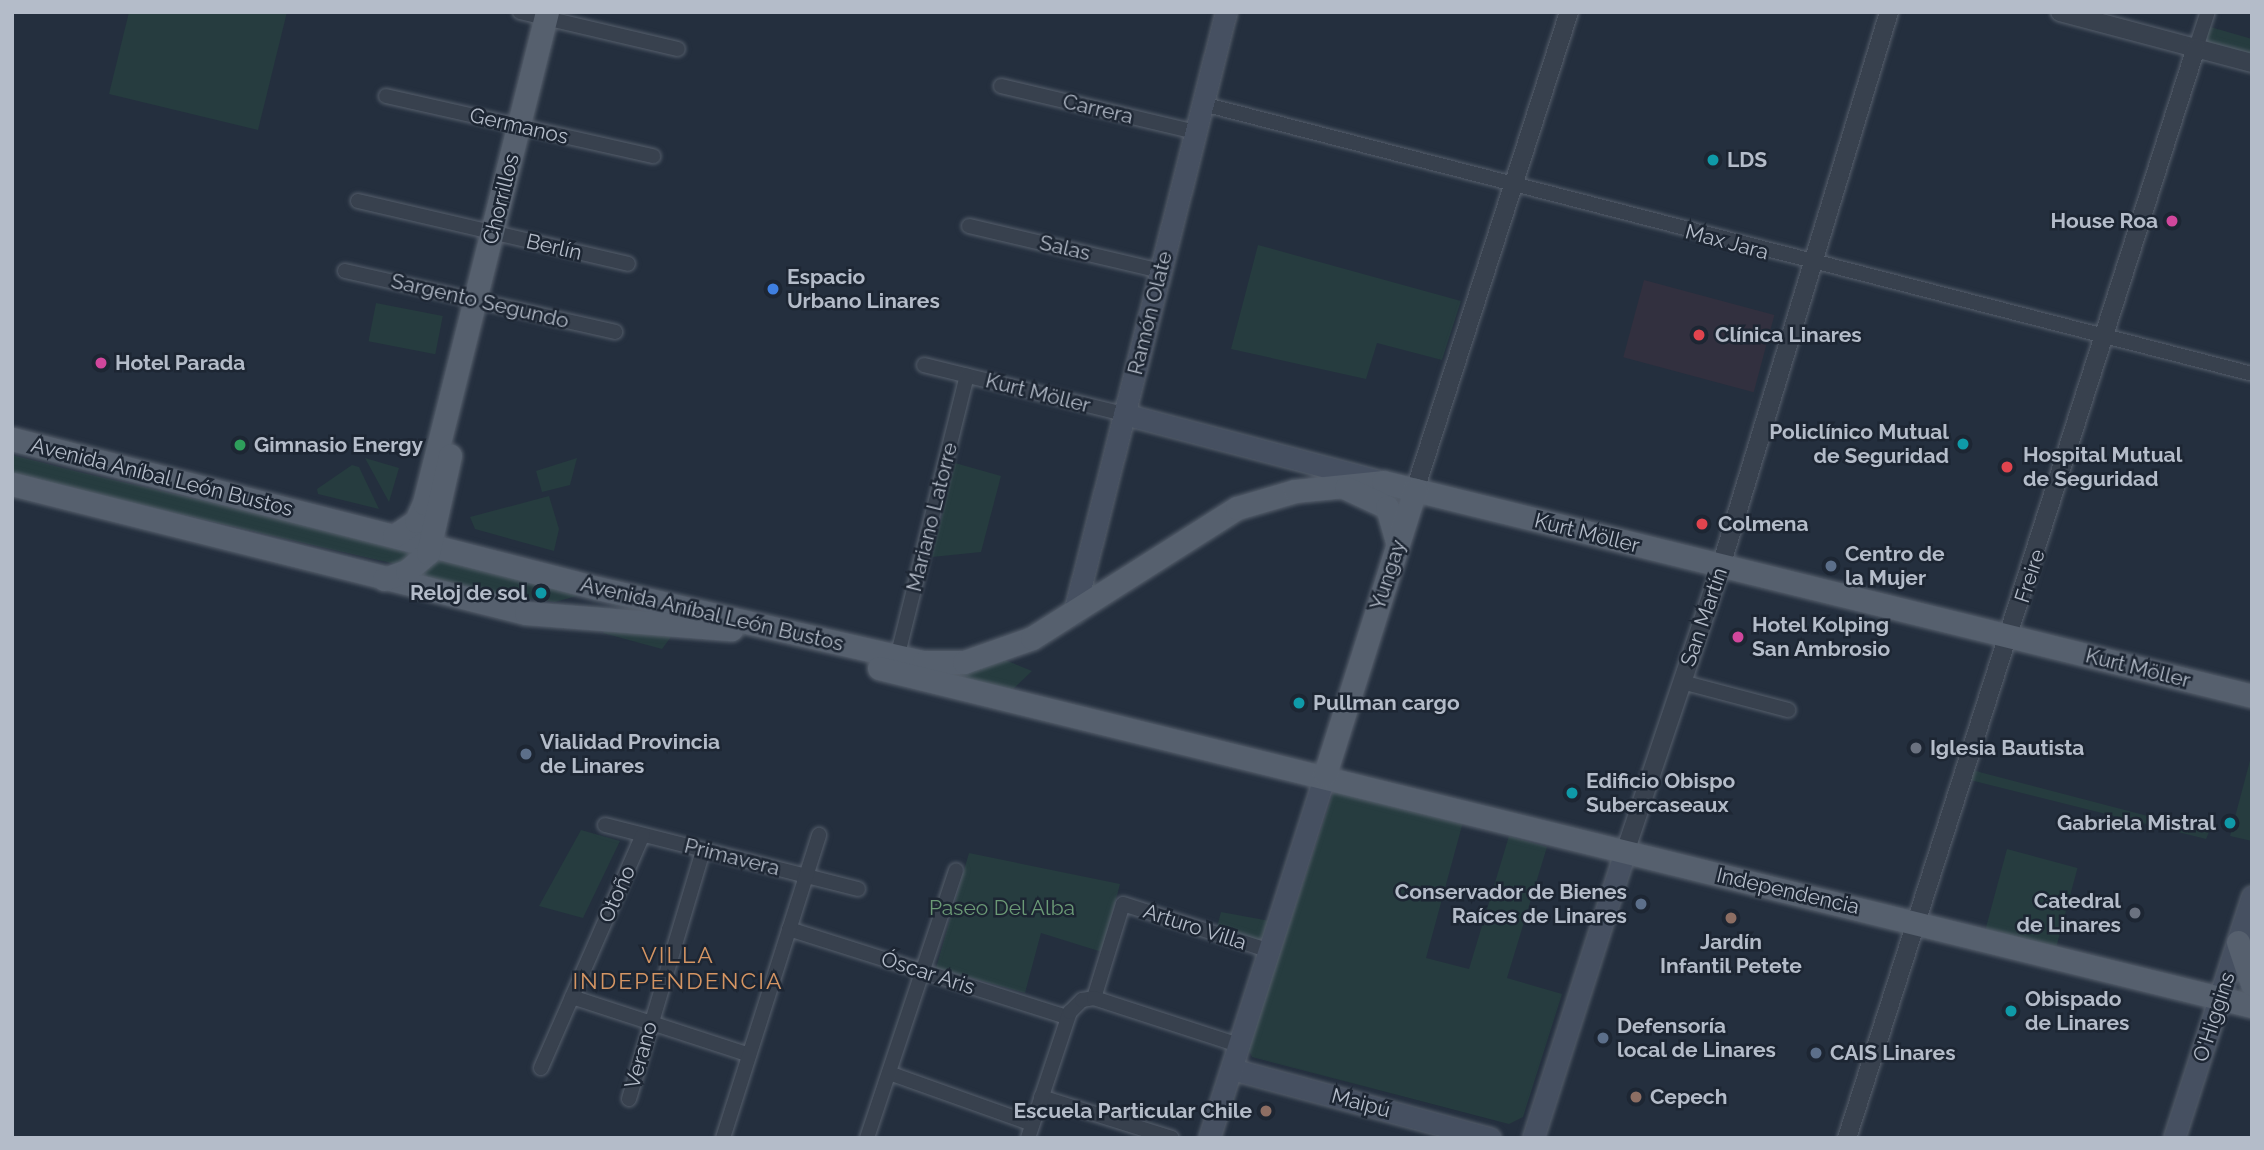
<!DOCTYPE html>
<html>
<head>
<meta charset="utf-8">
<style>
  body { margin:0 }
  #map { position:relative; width:2264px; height:1150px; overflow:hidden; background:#242f3e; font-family:Raleway,sans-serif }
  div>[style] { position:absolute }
  .medical>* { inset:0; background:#32303f; transform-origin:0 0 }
  .green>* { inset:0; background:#263c3f; transform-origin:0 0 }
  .roads { filter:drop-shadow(0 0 2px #565f6c) drop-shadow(0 0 2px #565f6c) }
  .minor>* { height:14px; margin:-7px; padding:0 7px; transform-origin:7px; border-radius:7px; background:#38414e }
  .tertiary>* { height:18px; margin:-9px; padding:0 9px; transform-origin:9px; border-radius:9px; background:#38414e }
  .secondary>* { height:21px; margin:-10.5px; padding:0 10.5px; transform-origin:10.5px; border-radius:10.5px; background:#465061 }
  .primary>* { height:23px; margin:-11.5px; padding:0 11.5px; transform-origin:11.5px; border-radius:11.5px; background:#56606e }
  .dots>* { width:19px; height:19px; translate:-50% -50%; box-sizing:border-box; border:4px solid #1d2633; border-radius:50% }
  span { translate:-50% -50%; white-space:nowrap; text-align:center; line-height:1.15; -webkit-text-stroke:5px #1d2633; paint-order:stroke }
  .street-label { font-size:21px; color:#b4bcc9 }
  .poi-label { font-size:21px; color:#b4bcc9; font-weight:700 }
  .left { translate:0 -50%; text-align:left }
  .right { translate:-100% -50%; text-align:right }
  .park-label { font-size:21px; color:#6b9a76 }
  .neighbourhood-label { font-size:23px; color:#d59563; letter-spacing:2px }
  .frame { position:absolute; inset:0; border:14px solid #b4bcc9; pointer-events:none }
</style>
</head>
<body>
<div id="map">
  <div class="medical">
    <div style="left:1644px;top:280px;width:135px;height:80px;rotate:15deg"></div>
  </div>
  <div class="green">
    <div style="clip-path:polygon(129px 12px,287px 12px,258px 130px,109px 94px)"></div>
    <div style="clip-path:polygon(2207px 26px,2252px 39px,2252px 59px,2200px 45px)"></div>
    <div style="clip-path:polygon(1258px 245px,1461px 301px,1442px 360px,1377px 343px,1366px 379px,1231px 349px)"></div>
    <div style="left:376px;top:303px;width:68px;height:39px;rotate:11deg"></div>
    <div style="clip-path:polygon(12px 455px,83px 473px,418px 550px,400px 565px,148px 507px,12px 473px)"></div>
    <div style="clip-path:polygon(365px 458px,399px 468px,389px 502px)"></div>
    <div style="clip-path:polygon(577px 458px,570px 485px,542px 492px,536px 471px)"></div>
    <div style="clip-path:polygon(955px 463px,1001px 476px,981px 552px,932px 557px)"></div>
    <div style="clip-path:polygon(352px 465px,359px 467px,379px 509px,318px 494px,317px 489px)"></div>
    <div style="clip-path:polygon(549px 496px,559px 529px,554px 551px,475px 529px,470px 517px)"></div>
    <div style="clip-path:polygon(435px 556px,584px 594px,555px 602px,442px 587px,413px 574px)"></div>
    <div style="clip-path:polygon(609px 626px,676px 630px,662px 649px,603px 633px)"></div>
    <div style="clip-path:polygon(1000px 658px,1032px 671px,1010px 692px,941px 672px)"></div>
    <div style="clip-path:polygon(2252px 753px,2252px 841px,2230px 836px)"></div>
    <div style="clip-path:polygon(1973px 770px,1983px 773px,2209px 832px,2206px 839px,1970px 780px)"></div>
    <div style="clip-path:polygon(1334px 790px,1463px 822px,1426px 958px,1469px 969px,1509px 836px,1547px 847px,1507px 978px,1562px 994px,1523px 1117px,1509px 1124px,1252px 1057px,1248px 1048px)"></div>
    <div style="clip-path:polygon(581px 830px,620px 841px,583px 918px,539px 906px)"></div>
    <div style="left:2007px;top:849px;width:73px;height:83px;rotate:15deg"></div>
    <div style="clip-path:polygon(969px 853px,1120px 884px,1102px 952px,1041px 933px,1025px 993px,936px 968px)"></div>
    <div style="clip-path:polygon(1221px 912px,1270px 921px,1263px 944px,1216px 931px)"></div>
  </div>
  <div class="roads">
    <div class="minor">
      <div style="left:520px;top:12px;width:162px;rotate:13.2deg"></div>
      <div style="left:2196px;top:48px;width:38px;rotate:-72deg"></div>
      <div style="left:1001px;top:86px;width:200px;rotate:13.3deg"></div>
      <div style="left:386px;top:96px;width:274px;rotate:12.7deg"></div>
      <div style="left:1203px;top:104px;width:1083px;rotate:14.43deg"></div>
      <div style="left:358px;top:201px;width:277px;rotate:13.1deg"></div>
      <div style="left:969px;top:226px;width:197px;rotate:13.2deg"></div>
      <div style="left:345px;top:271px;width:277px;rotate:12.7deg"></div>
      <div style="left:924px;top:365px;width:206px;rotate:13.8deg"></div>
      <div style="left:897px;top:658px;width:291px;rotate:-76.1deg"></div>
      <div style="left:1682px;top:682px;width:110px;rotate:14.8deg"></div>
      <div style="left:605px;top:825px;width:261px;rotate:14.2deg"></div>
      <div style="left:789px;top:929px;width:292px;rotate:17.6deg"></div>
      <div style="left:572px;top:997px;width:186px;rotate:18.1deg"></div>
      <div style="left:1094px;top:998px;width:98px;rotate:-72.9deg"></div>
      <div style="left:1123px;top:904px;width:151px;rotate:17.7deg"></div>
      <div style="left:541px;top:1068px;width:254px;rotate:-66.4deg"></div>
      <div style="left:889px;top:1073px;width:152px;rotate:19.6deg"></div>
      <div style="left:1041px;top:1097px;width:137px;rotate:17.4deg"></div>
      <div style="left:629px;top:1099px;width:260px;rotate:-73.4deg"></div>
      <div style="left:723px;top:1138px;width:318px;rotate:-72.4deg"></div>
      <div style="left:867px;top:1138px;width:282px;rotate:-71.6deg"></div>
      <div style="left:1028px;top:1138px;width:133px;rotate:-71.6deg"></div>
      <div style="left:1070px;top:1012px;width:17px;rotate:-45deg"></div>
      <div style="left:1082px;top:1000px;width:12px;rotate:-9deg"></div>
      <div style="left:1094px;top:998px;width:152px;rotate:18deg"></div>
    </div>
    <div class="tertiary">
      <div style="left:2060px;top:12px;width:199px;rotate:14.9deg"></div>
      <div style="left:1415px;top:490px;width:502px;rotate:-72.14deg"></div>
      <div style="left:1625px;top:852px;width:302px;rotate:-71.4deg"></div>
      <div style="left:1721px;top:566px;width:579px;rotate:-73.13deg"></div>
      <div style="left:1847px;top:1138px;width:1145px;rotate:-72.25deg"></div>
    </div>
    <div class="secondary">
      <div style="left:1124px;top:414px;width:265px;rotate:14.7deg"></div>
      <div style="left:1074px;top:613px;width:620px;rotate:-75.81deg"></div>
      <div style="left:1232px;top:1069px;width:267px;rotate:15deg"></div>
      <div style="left:1209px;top:1138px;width:382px;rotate:-72.3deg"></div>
      <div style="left:1533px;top:1138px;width:300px;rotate:-72.2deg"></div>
      <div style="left:2174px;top:1138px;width:254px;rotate:-72.1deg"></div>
    </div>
    <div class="primary">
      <div style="left:12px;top:439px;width:604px;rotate:14.29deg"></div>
      <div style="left:597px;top:588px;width:335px;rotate:12.8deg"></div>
      <div style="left:924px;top:662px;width:40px"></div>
      <div style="left:964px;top:662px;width:72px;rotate:-19.4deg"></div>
      <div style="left:1032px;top:638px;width:243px;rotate:-32.4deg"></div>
      <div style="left:1237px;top:508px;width:60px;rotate:-16.3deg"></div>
      <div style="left:1295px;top:491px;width:88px;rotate:-5.8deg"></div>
      <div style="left:1383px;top:482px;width:895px;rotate:13.83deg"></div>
      <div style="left:12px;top:484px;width:530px;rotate:14.09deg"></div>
      <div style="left:526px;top:613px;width:206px;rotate:4.5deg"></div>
      <div style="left:1346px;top:488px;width:45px;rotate:24.9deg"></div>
      <div style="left:1387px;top:507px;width:37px;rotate:74deg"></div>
      <div style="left:394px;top:536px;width:27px;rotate:-34deg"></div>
      <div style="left:416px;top:521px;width:20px;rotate:-66deg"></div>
      <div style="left:424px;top:503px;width:506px;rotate:-75.94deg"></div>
      <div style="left:384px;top:579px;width:24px;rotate:-19deg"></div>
      <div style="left:407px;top:571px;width:28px;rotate:-41deg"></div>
      <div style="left:428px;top:553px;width:100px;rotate:-77.3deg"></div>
      <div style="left:879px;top:668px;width:1414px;rotate:13.83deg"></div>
      <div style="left:1325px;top:774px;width:298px;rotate:-72.4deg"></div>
      <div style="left:2238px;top:942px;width:44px;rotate:71.6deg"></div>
    </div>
  </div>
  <div class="dots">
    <div style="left:1713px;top:160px;background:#0f9aa8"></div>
    <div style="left:2172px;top:221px;background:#d1479c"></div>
    <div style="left:773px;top:289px;background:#3f7fe0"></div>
    <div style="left:1699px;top:335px;background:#e0444e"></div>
    <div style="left:101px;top:363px;background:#d1479c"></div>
    <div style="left:1963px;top:444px;background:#0f9aa8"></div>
    <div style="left:240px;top:445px;background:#2e9e5b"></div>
    <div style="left:2007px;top:467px;background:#e0444e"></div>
    <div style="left:1702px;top:524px;background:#e0444e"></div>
    <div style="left:1831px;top:566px;background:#5c6f8a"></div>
    <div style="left:541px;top:593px;background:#0f9aa8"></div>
    <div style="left:1738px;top:637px;background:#d1479c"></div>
    <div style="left:1299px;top:703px;background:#0f9aa8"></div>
    <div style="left:1916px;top:748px;background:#6b7280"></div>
    <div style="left:526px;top:754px;background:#5c6f8a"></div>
    <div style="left:1572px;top:793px;background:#0f9aa8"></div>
    <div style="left:2230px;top:823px;background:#0f9aa8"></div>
    <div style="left:1641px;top:904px;background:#5c6f8a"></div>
    <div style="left:2135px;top:913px;background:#6b7280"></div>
    <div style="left:1731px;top:918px;background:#8d6e63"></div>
    <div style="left:2011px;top:1011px;background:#0f9aa8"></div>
    <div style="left:1603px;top:1038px;background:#5c6f8a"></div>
    <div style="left:1816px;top:1053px;background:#5c6f8a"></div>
    <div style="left:1636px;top:1097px;background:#8d6e63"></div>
    <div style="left:1266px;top:1111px;background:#8d6e63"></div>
  </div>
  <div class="street-label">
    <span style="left:1098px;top:109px;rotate:13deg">Carrera</span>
    <span style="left:519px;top:126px;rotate:13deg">Germanos</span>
    <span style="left:501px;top:199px;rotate:-76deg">Chorrillos</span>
    <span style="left:1727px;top:242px;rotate:15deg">Max Jara</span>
    <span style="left:554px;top:247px;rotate:13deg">Berlín</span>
    <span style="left:1065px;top:248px;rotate:13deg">Salas</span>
    <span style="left:480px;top:301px;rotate:13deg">Sargento Segundo</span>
    <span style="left:1150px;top:313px;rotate:-76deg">Ramón Olate</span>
    <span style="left:1038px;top:393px;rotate:14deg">Kurt Möller</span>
    <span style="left:162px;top:477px;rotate:14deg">Avenida Aníbal León Bustos</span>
    <span style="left:932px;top:517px;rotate:-76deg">Mariano Latorre</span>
    <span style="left:1587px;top:533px;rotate:14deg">Kurt Möller</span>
    <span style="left:1388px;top:575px;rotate:-72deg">Yungay</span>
    <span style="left:2030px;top:576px;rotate:-72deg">Freire</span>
    <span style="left:712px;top:614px;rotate:13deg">Avenida Aníbal León Bustos</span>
    <span style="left:1704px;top:617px;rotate:-71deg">San Martín</span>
    <span style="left:2138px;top:668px;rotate:14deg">Kurt Möller</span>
    <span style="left:732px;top:857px;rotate:14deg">Primavera</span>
    <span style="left:1788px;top:891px;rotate:13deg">Independencia</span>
    <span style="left:617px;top:894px;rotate:-66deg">Otoño</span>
    <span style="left:1195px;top:927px;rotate:18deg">Arturo Villa</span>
    <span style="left:928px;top:973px;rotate:18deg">Óscar Aris</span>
    <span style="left:2214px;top:1017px;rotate:-72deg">O'Higgins</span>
    <span style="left:641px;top:1055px;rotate:-74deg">Verano</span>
    <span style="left:1361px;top:1103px;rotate:15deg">Maipú</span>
  </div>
  <div class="poi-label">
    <span class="left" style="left:1727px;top:160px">LDS</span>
    <span class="right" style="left:2158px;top:221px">House Roa</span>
    <span class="left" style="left:787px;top:289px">Espacio<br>Urbano Linares</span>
    <span class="left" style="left:1715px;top:335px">Clínica Linares</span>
    <span class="left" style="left:115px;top:363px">Hotel Parada</span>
    <span class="right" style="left:1949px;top:444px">Policlínico Mutual<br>de Seguridad</span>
    <span class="left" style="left:254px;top:445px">Gimnasio Energy</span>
    <span class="left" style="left:2023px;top:467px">Hospital Mutual<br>de Seguridad</span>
    <span class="left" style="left:1718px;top:524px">Colmena</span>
    <span class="left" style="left:1845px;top:566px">Centro de<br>la Mujer</span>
    <span class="right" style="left:527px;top:593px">Reloj de sol</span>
    <span class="left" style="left:1752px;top:637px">Hotel Kolping<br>San Ambrosio</span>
    <span class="left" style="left:1313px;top:703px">Pullman cargo</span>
    <span class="left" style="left:540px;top:754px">Vialidad Provincia<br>de Linares</span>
    <span class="left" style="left:1930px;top:748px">Iglesia Bautista</span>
    <span class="left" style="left:1586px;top:793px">Edificio Obispo<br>Subercaseaux</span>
    <span class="right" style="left:2216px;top:823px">Gabriela Mistral</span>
    <span class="right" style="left:1627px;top:904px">Conservador de Bienes<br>Raíces de Linares</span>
    <span class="right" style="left:2121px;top:913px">Catedral<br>de Linares</span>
    <span style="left:1731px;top:954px">Jardín<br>Infantil Petete</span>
    <span class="left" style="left:2025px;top:1011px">Obispado<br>de Linares</span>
    <span class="left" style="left:1617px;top:1038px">Defensoría<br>local de Linares</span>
    <span class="left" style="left:1830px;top:1053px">CAIS Linares</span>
    <span class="left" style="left:1650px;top:1097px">Cepech</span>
    <span class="right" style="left:1252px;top:1111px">Escuela Particular Chile</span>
  </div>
  <div class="park-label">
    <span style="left:1002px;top:908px">Paseo Del Alba</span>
  </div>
  <div class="neighbourhood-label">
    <span style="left:678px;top:968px">VILLA<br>INDEPENDENCIA</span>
  </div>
  <div class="frame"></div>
</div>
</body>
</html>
